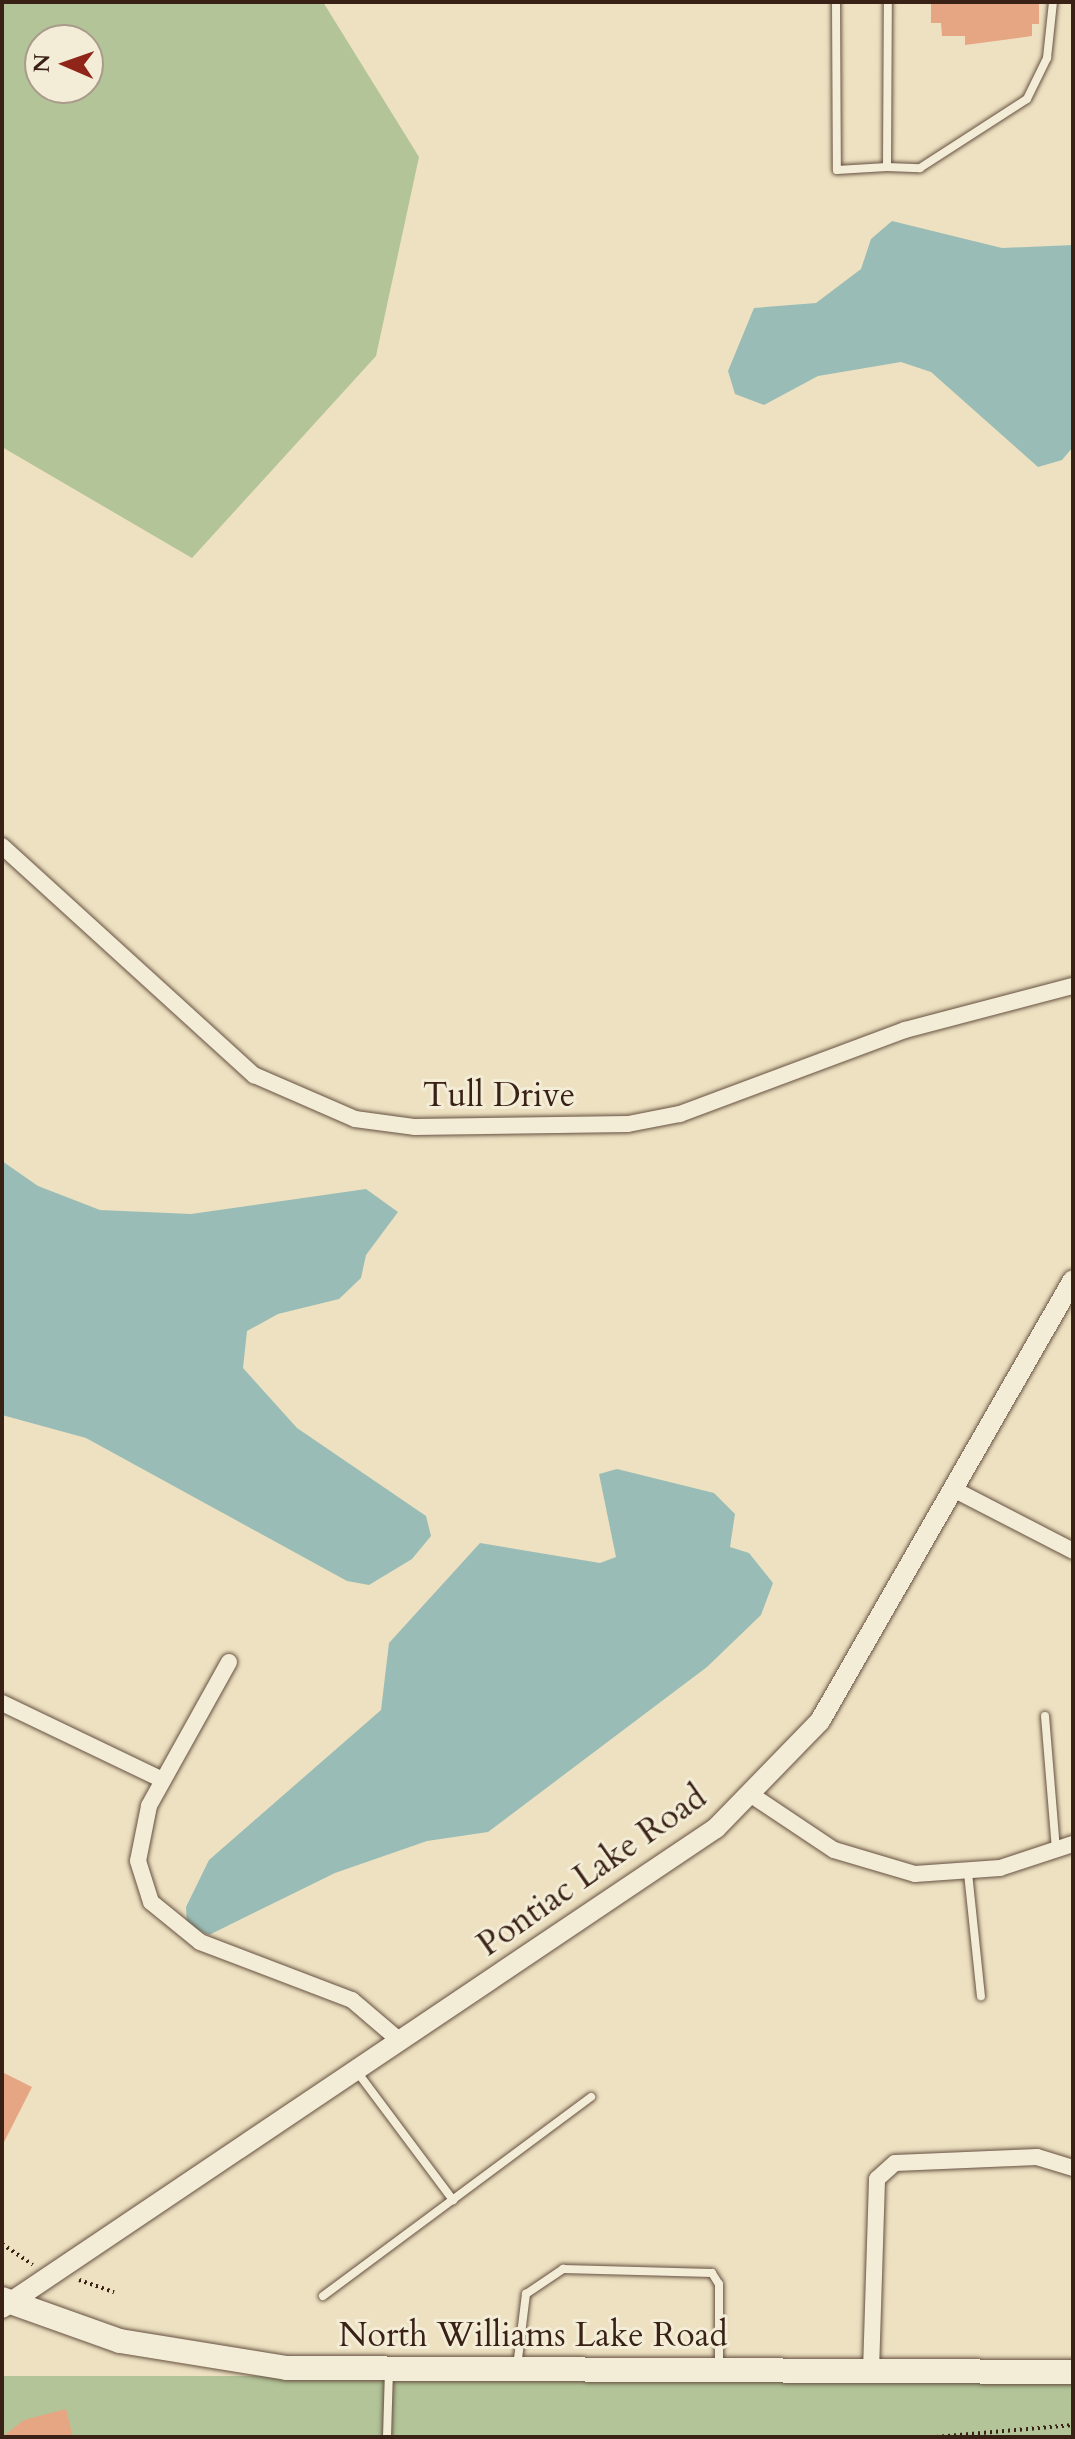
<!DOCTYPE html>
<html>
<head>
<meta charset="utf-8">
<style>
  body { margin:0 }
  #map { position:relative; width:1075px; height:2439px; overflow:hidden; background:#ede1c1; font-family:Cardo,serif }
  div>[style] { position:absolute }
  .green>* { inset:0; background:#b2c498; transform-origin:0 0 }
  .water>* { inset:0; background:#99bdb6 }
  .building>* { inset:0; background:#e6a683 }
  .path>* { height:4px; margin-top:-2px; transform-origin:0; background:repeating-linear-gradient(90deg,#392116 0 2px,transparent 0 6px) }
  .roads { filter:drop-shadow(0 0 2px #665141) drop-shadow(0 0 2px #665141) }
  .service>* { height:8px; margin:-4px; padding:0 4px; transform-origin:4px; border-radius:4px; background:#f3ecd7 }
  .minor>* { height:16px; margin:-8px; padding:0 8px; transform-origin:8px; border-radius:8px; background:#f3ecd7 }
  .tertiary>* { height:20px; margin:-10px; padding:0 10px; transform-origin:10px; border-radius:10px; background:#f3ecd7 }
  .secondary>* { height:24px; margin:-12px; padding:0 12px; transform-origin:12px; border-radius:12px; background:#f3ecd7 }
  span { translate:-50% -50%; white-space:nowrap; text-align:center; line-height:1.15; -webkit-text-stroke:6px #f3ecd7; paint-order:stroke }
  .street-label { font-size:34px; color:#392116 }
  .frame { position:absolute; inset:0; border:4px solid #392116; pointer-events:none }
  .north { position:absolute; left:24px; top:24px; width:80px; height:80px; box-sizing:border-box; background:#f3ecd7; border:2px solid #a99b8a; border-radius:50%; rotate:272deg; font-size:22px; font-weight:700; line-height:32px; text-align:center; color:#392116 }
  .north::after { content:''; display:block; margin:auto; width:28px; height:36px; background:#8f2418; clip-path:polygon(50% 0,100% 100%,50% 72%,0 100%) }
</style>
</head>
<body>
<div id="map">
  <div class="green">
    <div style="clip-path:polygon(evenodd,2px 2px,323px 2px,419px 157px,376px 356px,192px 558px,2px 447px,2px 2px,40px 40px,88px 40px,88px 88px,40px 88px,40px 40px)"></div>
    <div style="left:2px;top:2376px;width:1071px;height:61px"></div>
  </div>
  <div class="water">
    <div style="clip-path:polygon(892px 221px,1002px 248px,1073px 245px,1073px 447px,1062px 460px,1038px 467px,931px 372px,901px 362px,818px 376px,764px 405px,735px 394px,728px 371px,754px 308px,816px 303px,861px 269px,871px 239px)"></div>
    <div style="clip-path:polygon(2px 1161px,38px 1186px,100px 1210px,191px 1214px,366px 1189px,398px 1212px,366px 1255px,361px 1278px,339px 1299px,278px 1314px,247px 1331px,243px 1368px,297px 1428px,426px 1516px,431px 1536px,412px 1559px,369px 1585px,347px 1581px,86px 1438px,2px 1415px)"></div>
    <div style="clip-path:polygon(617px 1469px,714px 1493px,735px 1514px,730px 1547px,749px 1553px,773px 1583px,761px 1615px,707px 1667px,488px 1832px,427px 1841px,335px 1873px,209px 1935px,187px 1925px,186px 1907px,209px 1860px,381px 1710px,389px 1643px,480px 1543px,600px 1563px,616px 1557px,599px 1474px)"></div>
  </div>
  <div class="building">
    <div style="clip-path:polygon(931px 2px,1039px 2px,1039px 24px,1032px 24px,1032px 36px,965px 45px,965px 36px,942px 36px,941px 23px,931px 23px)"></div>
    <div style="clip-path:polygon(2px 2072px,32px 2087px,2px 2146px)"></div>
    <div style="clip-path:polygon(66px 2409px,73px 2437px,2px 2437px,24px 2420px)"></div>
  </div>
  <div class="path">
    <div style="left:2px;top:2244px;width:37px;rotate:34deg"></div>
    <div style="left:79px;top:2280px;width:37px;rotate:19deg"></div>
    <div style="left:936px;top:2437px;width:138px;rotate:-5deg"></div>
  </div>
  <div class="roads">
    <div class="service">
      <div style="left:836px;top:2px;width:168px;rotate:89.7deg"></div>
      <div style="left:837px;top:170px;width:50px;rotate:-3.4deg"></div>
      <div style="left:887px;top:167px;width:165px;rotate:-89.7deg"></div>
      <div style="left:887px;top:167px;width:33px;rotate:2deg"></div>
      <div style="left:920px;top:168px;width:127px;rotate:-32.8deg"></div>
      <div style="left:1027px;top:99px;width:46px;rotate:-64deg"></div>
      <div style="left:1047px;top:58px;width:56px;rotate:-83.9deg"></div>
      <div style="left:1045px;top:1716px;width:134px;rotate:85.3deg"></div>
      <div style="left:968px;top:1873px;width:124px;rotate:84deg"></div>
      <div style="left:358px;top:2073px;width:159px;rotate:53.2deg"></div>
      <div style="left:323px;top:2296px;width:334px;rotate:-36.6deg"></div>
      <div style="left:517px;top:2367px;width:74px;rotate:-83deg"></div>
      <div style="left:526px;top:2294px;width:45px;rotate:-34deg"></div>
      <div style="left:563px;top:2269px;width:149px;rotate:1.5deg"></div>
      <div style="left:712px;top:2273px;width:13px;rotate:58deg"></div>
      <div style="left:719px;top:2284px;width:82px;rotate:90deg"></div>
      <div style="left:387px;top:2437px;width:66px;rotate:-88.3deg"></div>
    </div>
    <div class="minor">
      <div style="left:2px;top:846px;width:341px;rotate:42.3deg"></div>
      <div style="left:254px;top:1075px;width:110px;rotate:23.5deg"></div>
      <div style="left:355px;top:1119px;width:61px;rotate:7.6deg"></div>
      <div style="left:415px;top:1127px;width:213px;rotate:-0.8deg"></div>
      <div style="left:628px;top:1124px;width:53px;rotate:-10.9deg"></div>
      <div style="left:680px;top:1114px;width:240px;rotate:-20.5deg"></div>
      <div style="left:905px;top:1030px;width:174px;rotate:-14.7deg"></div>
      <div style="left:957px;top:1491px;width:131px;rotate:27.3deg"></div>
      <div style="left:229px;top:1662px;width:165px;rotate:119.1deg"></div>
      <div style="left:149px;top:1806px;width:56px;rotate:101.3deg"></div>
      <div style="left:138px;top:1861px;width:43px;rotate:72.4deg"></div>
      <div style="left:151px;top:1902px;width:63px;rotate:39.2deg"></div>
      <div style="left:200px;top:1942px;width:163px;rotate:20.9deg"></div>
      <div style="left:352px;top:2000px;width:63px;rotate:40.5deg"></div>
      <div style="left:2px;top:1703px;width:178px;rotate:25.6deg"></div>
      <div style="left:750px;top:1794px;width:101px;rotate:33.7deg"></div>
      <div style="left:834px;top:1850px;width:84px;rotate:16.5deg"></div>
      <div style="left:915px;top:1874px;width:85px;rotate:-4deg"></div>
      <div style="left:1000px;top:1868px;width:77px;rotate:-18.2deg"></div>
      <div style="left:871px;top:2371px;width:192px;rotate:-88.2deg"></div>
      <div style="left:877px;top:2179px;width:24px;rotate:-42deg"></div>
      <div style="left:895px;top:2163px;width:142px;rotate:-2.4deg"></div>
      <div style="left:1037px;top:2157px;width:38px;rotate:17deg"></div>
    </div>
    <div class="tertiary">
      <div style="left:2px;top:2308px;width:860px;rotate:-33.91deg"></div>
      <div style="left:716px;top:1828px;width:149px;rotate:-45.8deg"></div>
      <div style="left:820px;top:1721px;width:508px;rotate:-60.16deg"></div>
    </div>
    <div class="secondary">
      <div style="left:2px;top:2299px;width:125px;rotate:19.6deg"></div>
      <div style="left:120px;top:2341px;width:169px;rotate:9.2deg"></div>
      <div style="left:287px;top:2368px;width:786px;rotate:0.29deg"></div>
    </div>
  </div>
  <div class="street-label">
    <span style="left:499px;top:1096px">Tull Drive</span>
    <span style="left:592px;top:1871px;rotate:-35deg">Pontiac Lake Road</span>
    <span style="left:533px;top:2336px">North Williams Lake Road</span>
  </div>
  <div class="frame"></div>
  <div class="north">N</div>
</div>
</body>
</html>
